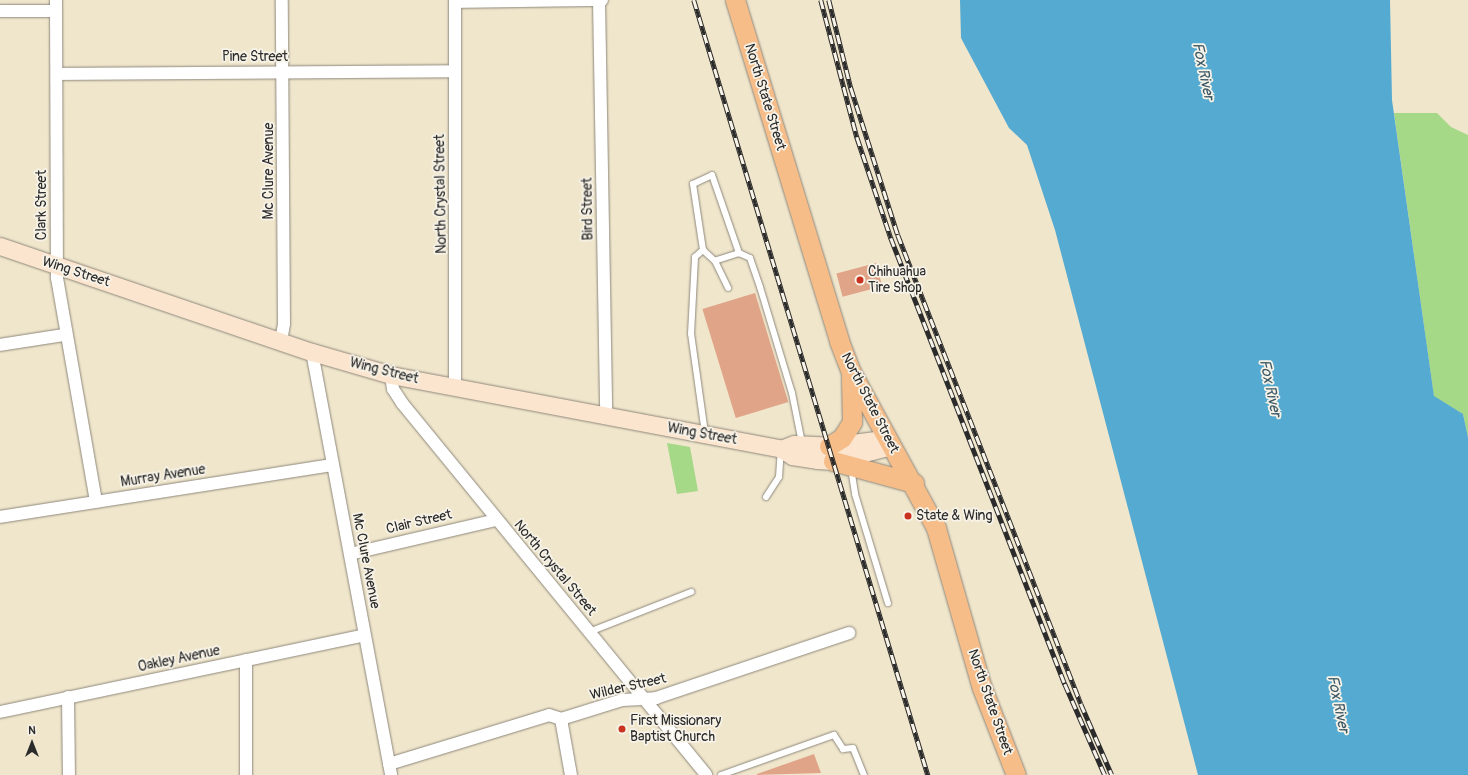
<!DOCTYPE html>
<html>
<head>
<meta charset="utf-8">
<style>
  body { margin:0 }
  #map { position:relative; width:1468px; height:775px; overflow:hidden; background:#f0e6cc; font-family:Pangolin,sans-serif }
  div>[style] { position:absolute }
  .green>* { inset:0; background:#a5d887 }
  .water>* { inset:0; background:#55aad1 }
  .building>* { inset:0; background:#e0a488; transform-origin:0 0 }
  .roads { filter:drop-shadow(0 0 1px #8e887c) drop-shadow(0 0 1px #8e887c) }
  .lane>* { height:6px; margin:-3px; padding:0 3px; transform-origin:3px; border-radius:3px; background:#fff }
  .street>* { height:12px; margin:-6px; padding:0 6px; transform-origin:6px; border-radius:6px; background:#fff }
  .secondary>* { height:17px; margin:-8.5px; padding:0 8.5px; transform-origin:8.5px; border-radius:8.5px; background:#fce5cf }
  .primary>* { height:19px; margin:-9.5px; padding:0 9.5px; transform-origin:9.5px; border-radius:9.5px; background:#f7bd88 }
  .rail>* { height:4.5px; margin-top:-2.25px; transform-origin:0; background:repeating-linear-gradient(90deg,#f7f3e8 0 9px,#2b2b2b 0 18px); box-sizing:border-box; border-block:1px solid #2b2b2b }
  .dots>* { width:11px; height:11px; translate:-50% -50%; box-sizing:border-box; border:2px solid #f7f3e8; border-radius:50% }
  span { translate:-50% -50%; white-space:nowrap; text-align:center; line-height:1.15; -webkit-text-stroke:3.5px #f7f3e8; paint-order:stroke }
  .street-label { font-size:14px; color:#2b2b2b }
  .poi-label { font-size:14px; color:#2b2b2b }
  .left { translate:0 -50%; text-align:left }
  .water-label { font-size:15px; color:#3a5765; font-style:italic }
  .north { position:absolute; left:12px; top:723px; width:40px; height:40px; -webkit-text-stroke:3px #f7f3e8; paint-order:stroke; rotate:0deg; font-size:11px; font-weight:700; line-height:16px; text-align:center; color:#2b2b2b }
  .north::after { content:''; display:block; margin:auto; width:14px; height:18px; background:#2b2b2b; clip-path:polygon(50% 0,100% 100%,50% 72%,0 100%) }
</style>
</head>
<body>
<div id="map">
  <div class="green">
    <div style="clip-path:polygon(1394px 113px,1437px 113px,1451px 127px,1468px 135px,1468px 437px,1463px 414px,1434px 397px)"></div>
    <div style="clip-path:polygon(667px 443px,690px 447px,698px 491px,677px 494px)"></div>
  </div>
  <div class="water">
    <div style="clip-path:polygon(960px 0,1390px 0,1392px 100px,1434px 396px,1463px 414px,1468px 437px,1468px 775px,1198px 775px,1055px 230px,1027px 145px,1009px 128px,961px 38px)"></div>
  </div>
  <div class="building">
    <div style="left:876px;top:263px;width:24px;height:41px;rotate:75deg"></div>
    <div style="left:755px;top:293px;width:114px;height:55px;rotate:73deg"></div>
    <div style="clip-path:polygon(814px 754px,821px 773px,757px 775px,757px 774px)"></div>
  </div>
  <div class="roads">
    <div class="lane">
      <div style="left:703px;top:250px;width:67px;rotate:-98.6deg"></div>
      <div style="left:693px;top:184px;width:21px;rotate:-25deg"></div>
      <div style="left:712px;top:175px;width:83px;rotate:70.9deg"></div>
      <div style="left:739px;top:253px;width:25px;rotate:162deg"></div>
      <div style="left:739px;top:253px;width:12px;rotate:24deg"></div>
      <div style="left:750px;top:258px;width:31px;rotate:71deg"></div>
      <div style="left:760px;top:287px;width:111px;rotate:73.2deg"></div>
      <div style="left:792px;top:393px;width:51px;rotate:78.7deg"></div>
      <div style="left:705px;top:433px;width:100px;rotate:-98deg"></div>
      <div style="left:691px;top:334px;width:77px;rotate:-87deg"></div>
      <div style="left:695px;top:257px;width:11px;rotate:-41deg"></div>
      <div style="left:703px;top:250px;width:16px;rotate:43deg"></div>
      <div style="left:715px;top:261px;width:30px;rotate:64deg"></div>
      <div style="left:851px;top:468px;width:26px;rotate:81deg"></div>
      <div style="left:855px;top:494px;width:114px;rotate:73.2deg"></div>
      <div style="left:766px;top:497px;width:24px;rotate:-57deg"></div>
      <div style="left:779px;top:477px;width:26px;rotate:-86deg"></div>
      <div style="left:589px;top:632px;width:110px;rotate:-21.4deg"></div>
      <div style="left:721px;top:775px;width:120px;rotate:-19.5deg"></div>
      <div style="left:834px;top:735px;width:17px;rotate:57deg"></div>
      <div style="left:843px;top:749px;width:10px;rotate:-6deg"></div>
      <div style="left:853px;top:748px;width:29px;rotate:68deg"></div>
    </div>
    <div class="street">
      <div style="left:56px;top:0;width:278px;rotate:89.8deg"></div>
      <div style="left:57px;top:278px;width:227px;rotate:80.1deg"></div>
      <div style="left:455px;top:0;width:387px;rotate:90deg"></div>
      <div style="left:599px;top:0;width:417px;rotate:89deg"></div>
      <div style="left:455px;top:2px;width:147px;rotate:-0.8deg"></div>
      <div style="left:0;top:11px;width:56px"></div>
      <div style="left:57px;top:74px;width:397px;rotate:-0.4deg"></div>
      <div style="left:281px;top:341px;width:17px;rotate:-80deg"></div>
      <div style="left:284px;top:324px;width:324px;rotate:-90.4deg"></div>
      <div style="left:0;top:345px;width:65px;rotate:-8.9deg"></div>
      <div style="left:312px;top:352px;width:430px;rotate:79.4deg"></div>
      <div style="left:391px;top:375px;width:14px;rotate:82deg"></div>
      <div style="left:393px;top:389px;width:17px;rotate:57deg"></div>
      <div style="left:402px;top:403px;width:480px;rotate:50.7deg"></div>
      <div style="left:0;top:517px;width:335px;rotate:-8.9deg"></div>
      <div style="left:350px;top:554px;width:150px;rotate:-13.1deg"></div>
      <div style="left:68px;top:697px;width:78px;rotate:89.3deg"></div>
      <div style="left:0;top:712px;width:372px;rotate:-11.9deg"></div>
      <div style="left:561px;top:719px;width:57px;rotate:79.9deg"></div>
      <div style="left:389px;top:764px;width:167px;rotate:-17deg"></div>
      <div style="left:549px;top:715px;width:13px;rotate:18deg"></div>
      <div style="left:561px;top:719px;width:64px;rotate:-17.3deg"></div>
      <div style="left:622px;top:700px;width:34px;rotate:-3deg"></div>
      <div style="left:656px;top:698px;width:204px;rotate:-18.6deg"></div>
      <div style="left:246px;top:775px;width:115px;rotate:-90deg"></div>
    </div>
    <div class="secondary">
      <div style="left:0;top:246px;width:330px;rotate:18.8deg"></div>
      <div style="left:312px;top:352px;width:82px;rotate:16.2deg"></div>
      <div style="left:391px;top:375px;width:397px;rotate:10.7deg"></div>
      <div style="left:781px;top:449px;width:13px;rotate:32deg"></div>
      <div style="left:792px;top:456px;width:25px;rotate:9deg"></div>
      <div style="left:817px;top:460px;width:16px;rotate:4deg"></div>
      <div style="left:833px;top:461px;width:60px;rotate:-14.5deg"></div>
      <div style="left:781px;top:449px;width:14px;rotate:-21deg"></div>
      <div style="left:794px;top:444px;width:35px;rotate:3deg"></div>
      <div style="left:829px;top:446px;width:53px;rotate:-7.5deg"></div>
    </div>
    <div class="primary">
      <div style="left:735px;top:0;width:357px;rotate:73deg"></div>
      <div style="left:839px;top:341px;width:31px;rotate:69deg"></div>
      <div style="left:850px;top:370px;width:180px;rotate:61.4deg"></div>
      <div style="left:936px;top:528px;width:166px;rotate:74deg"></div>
      <div style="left:982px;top:688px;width:93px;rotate:68.7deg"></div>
      <div style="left:829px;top:446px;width:15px;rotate:-32deg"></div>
      <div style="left:842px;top:438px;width:19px;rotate:-58deg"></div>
      <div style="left:852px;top:422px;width:45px;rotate:-91.3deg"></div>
      <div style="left:833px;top:461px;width:84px;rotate:15.2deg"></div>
    </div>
  </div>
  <div class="rail">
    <div style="left:694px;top:0;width:810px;rotate:73.2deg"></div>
    <div style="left:821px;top:0;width:142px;rotate:75.3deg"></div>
    <div style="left:857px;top:137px;width:107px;rotate:71.4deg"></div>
    <div style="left:891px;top:238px;width:479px;rotate:68.7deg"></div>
    <div style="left:1065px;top:684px;width:99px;rotate:66.3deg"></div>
    <div style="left:829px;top:0;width:91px;rotate:76deg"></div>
    <div style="left:851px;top:88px;width:154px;rotate:72.3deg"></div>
    <div style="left:898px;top:235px;width:503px;rotate:68.68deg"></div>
    <div style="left:1081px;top:704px;width:77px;rotate:66.4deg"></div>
  </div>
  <div class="dots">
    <div style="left:860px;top:280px;background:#c8321e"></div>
    <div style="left:908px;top:516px;background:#c8321e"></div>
    <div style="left:622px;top:729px;background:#c8321e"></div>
  </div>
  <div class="street-label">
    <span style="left:255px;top:57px">Pine Street</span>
    <span style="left:765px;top:97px;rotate:73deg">North State Street</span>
    <span style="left:269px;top:171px;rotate:-90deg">Mc Clure Avenue</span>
    <span style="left:441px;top:194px;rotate:-91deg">North Crystal Street</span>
    <span style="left:42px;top:205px;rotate:-90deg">Clark Street</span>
    <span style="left:588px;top:209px;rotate:-91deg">Bird Street</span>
    <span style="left:76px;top:272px;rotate:18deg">Wing Street</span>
    <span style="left:384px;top:371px;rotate:14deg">Wing Street</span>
    <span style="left:870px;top:403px;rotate:63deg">North State Street</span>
    <span style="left:702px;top:434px;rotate:10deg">Wing Street</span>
    <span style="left:163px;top:476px;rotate:-9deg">Murray Avenue</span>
    <span style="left:419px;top:522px;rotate:-13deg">Clair Street</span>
    <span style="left:366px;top:561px;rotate:79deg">Mc Clure Avenue</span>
    <span style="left:555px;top:568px;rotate:50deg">North Crystal Street</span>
    <span style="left:179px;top:659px;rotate:-12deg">Oakley Avenue</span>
    <span style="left:628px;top:687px;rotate:-13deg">Wilder Street</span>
    <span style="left:990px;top:702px;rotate:71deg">North State Street</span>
  </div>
  <div class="poi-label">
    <span class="left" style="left:868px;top:280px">Chihuahua<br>Tire Shop</span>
    <span class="left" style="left:916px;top:516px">State &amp; Wing</span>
    <span class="left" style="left:630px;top:729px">First Missionary<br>Baptist Church</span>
  </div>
  <div class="water-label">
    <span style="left:1203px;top:71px;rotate:78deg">Fox River</span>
    <span style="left:1270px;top:388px;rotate:78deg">Fox River</span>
    <span style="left:1338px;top:704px;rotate:78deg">Fox River</span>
  </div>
  <div class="north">N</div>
</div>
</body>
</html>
